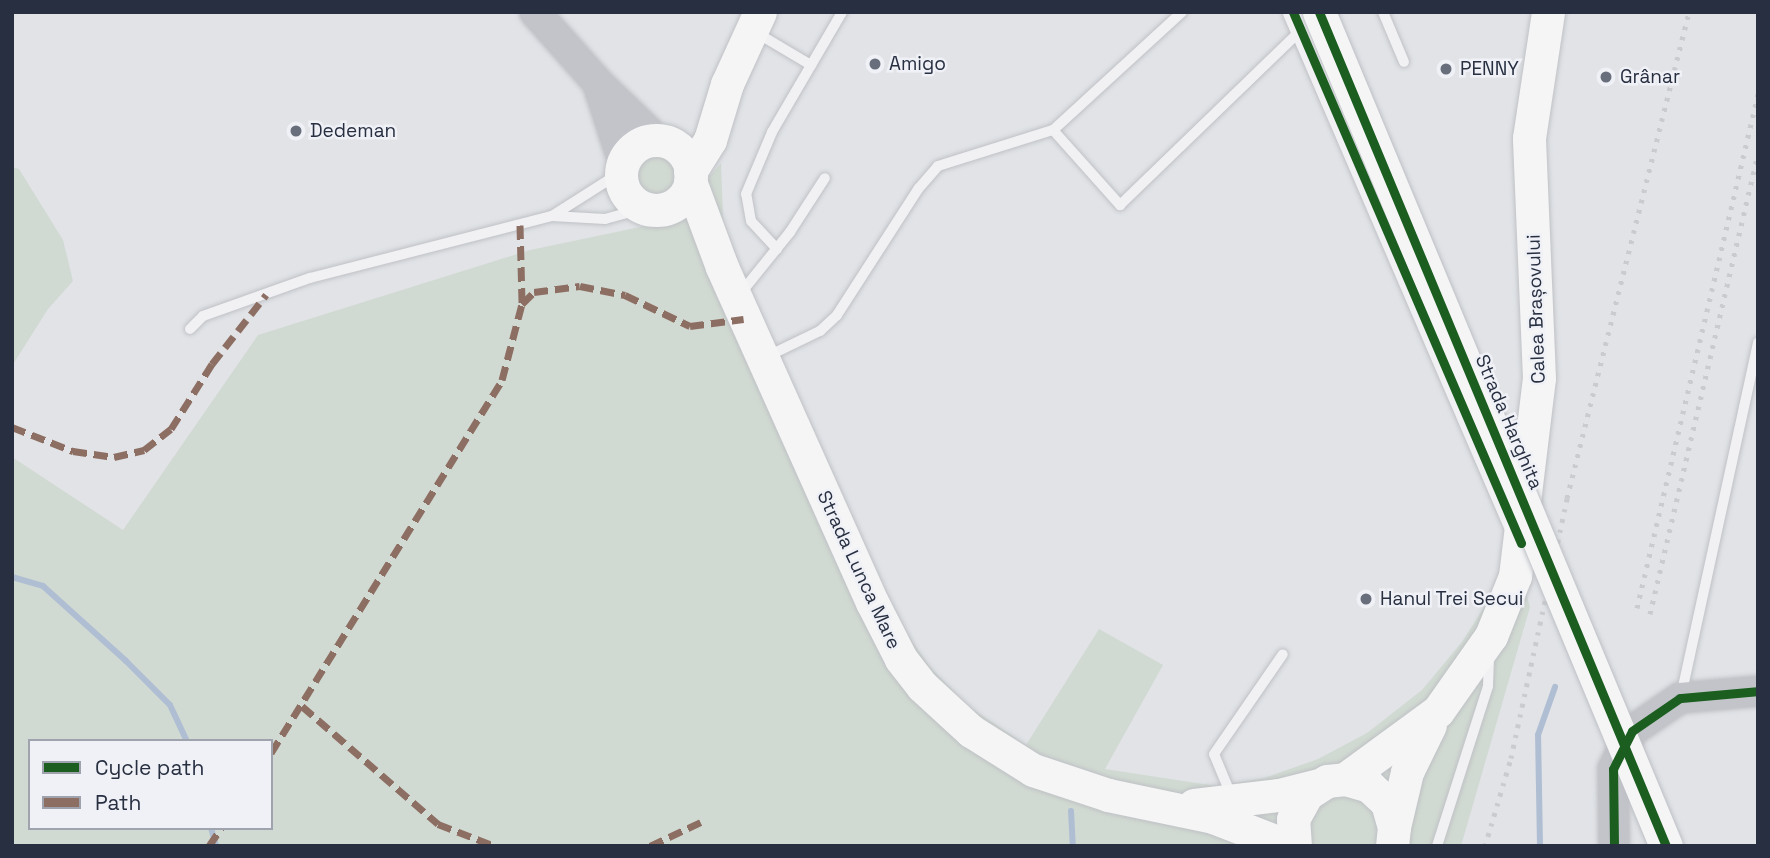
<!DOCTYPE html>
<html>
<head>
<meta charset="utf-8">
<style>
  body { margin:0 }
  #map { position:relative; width:1770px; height:858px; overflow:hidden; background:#e1e3e7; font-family:"Space Grotesk",sans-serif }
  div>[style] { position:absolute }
  .green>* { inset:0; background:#d1dad2 }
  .round { border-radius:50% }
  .stream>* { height:6px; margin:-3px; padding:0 3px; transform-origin:3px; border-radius:3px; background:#afbed3 }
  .roads { filter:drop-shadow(0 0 2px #bfc1c5) drop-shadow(0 0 2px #bfc1c5) }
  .lane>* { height:10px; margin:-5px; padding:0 5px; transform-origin:5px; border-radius:5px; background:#f1f1f3 }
  .street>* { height:21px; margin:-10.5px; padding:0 10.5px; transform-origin:10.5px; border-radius:10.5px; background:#f1f1f3 }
  .secondary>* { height:30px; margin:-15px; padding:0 15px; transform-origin:15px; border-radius:15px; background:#c2c4c9 }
  .primary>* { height:33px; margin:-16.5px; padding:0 16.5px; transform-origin:16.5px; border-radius:16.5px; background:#f5f5f6 }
  .primary>.ring { margin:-16.5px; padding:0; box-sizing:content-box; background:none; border:33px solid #f5f5f6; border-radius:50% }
  .rail>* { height:5px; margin-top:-2.5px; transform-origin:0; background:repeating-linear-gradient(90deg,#cacbce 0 3.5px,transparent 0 10.5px) }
  .bridges { filter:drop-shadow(0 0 2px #bdc0c5) drop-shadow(0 0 2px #bdc0c5) }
  .primary-bridge>* { height:33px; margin:-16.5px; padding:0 16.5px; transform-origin:16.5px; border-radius:16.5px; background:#f5f5f6 }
  .quiet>* { height:7px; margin-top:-3.5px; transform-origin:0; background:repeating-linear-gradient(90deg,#8d6e63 0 14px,transparent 0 21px) }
  .cycleway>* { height:9px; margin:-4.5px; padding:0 4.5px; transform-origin:4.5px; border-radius:4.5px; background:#1b5e20 }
  .dots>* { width:19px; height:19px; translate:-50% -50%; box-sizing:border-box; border:4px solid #eff1f6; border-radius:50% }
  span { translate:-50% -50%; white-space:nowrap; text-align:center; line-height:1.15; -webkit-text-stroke:5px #eff1f6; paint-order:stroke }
  .poi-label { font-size:19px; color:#272f41 }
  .left { translate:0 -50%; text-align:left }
  .street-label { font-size:19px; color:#272f41 }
  .frame { position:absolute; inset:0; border:14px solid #272f41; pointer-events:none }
  .legend { position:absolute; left:28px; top:739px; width:245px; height:91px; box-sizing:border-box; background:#eff1f6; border:2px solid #9fa3ae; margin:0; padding:9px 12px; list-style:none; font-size:21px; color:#272f41 }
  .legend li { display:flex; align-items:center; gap:14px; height:35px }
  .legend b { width:35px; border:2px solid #9fa3ae }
</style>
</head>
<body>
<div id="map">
  <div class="green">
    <div class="round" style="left:631px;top:152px;width:50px;height:50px"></div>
    <div style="clip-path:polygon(evenodd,721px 163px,724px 242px,891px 610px,930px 667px,968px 706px,1026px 745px,1099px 629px,1163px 665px,1105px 769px,1216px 786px,1264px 778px,1318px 759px,1367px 733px,1422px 690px,1462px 642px,1488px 601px,1511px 539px,1530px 607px,1461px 846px,12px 846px,12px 457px,123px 530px,258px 335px,530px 250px,645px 226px,681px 210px,721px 163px,30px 741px,271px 741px,271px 828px,30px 828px,30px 741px)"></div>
    <div style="clip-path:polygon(12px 167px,19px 169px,63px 240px,73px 281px,48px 309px,12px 366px)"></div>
  </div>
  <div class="stream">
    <div style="left:12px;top:577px;width:32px;rotate:16deg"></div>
    <div style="left:43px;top:586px;width:112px;rotate:42.1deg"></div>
    <div style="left:126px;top:661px;width:62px;rotate:45deg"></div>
    <div style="left:170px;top:705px;width:40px;rotate:65deg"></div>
    <div style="left:1071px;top:811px;width:35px;rotate:87deg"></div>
    <div style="left:211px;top:828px;width:19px;rotate:74deg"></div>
    <div style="left:1540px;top:846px;width:111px;rotate:-91deg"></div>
    <div style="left:1538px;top:735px;width:51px;rotate:-70.5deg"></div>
  </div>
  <div class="roads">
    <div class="lane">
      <div style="left:1182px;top:12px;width:175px;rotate:137.5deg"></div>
      <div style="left:1053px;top:130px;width:101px;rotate:48.2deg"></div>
      <div style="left:1120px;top:205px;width:252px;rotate:-44deg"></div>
      <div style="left:1383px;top:12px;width:54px;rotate:67.2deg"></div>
      <div style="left:757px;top:33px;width:63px;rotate:30.7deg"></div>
      <div style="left:552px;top:216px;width:82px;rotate:-32.5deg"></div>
      <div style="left:777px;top:249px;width:38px;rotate:-133deg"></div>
      <div style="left:751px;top:221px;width:27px;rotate:-100deg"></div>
      <div style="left:746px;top:194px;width:67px;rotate:-67.2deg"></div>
      <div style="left:772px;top:132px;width:139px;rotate:-59.7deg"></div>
      <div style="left:740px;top:294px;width:80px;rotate:-51.1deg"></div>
      <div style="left:790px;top:232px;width:64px;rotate:-57.1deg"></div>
      <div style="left:190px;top:329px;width:18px;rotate:-45deg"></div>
      <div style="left:203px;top:316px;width:114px;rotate:-19.6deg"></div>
      <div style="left:310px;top:278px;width:250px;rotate:-14.4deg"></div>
      <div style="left:552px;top:216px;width:53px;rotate:3.2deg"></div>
      <div style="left:605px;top:219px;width:41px;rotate:-15.4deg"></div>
      <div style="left:768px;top:356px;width:58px;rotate:-25.7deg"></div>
      <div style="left:820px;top:331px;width:23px;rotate:-43deg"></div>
      <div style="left:837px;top:315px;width:151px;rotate:-57.2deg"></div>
      <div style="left:919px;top:188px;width:29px;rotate:-49deg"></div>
      <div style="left:938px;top:166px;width:121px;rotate:-17.4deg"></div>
      <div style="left:1681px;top:696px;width:362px;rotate:-77.7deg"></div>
      <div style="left:1231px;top:795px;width:44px;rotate:-112.5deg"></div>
      <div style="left:1214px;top:754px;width:121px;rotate:-55.4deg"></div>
      <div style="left:1437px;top:846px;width:168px;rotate:-72.3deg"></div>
      <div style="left:1488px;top:686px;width:29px;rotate:-88deg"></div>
    </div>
    <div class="street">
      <div style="left:1293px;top:12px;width:569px;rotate:66.72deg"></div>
    </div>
    <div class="secondary">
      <div style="left:535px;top:12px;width:95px;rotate:48.4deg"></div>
      <div style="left:598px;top:83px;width:83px;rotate:44deg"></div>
      <div style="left:599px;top:87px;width:78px;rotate:72deg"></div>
      <div style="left:1614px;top:846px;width:77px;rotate:-90.7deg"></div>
      <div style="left:1613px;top:769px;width:42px;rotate:-63.4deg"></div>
      <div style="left:1632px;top:731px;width:58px;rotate:-34.5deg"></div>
      <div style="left:1680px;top:698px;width:78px;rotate:-5.1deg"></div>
    </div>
    <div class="primary">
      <div class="ring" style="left:621px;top:140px;width:37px;height:37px"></div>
      <div style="left:690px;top:172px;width:38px;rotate:-58deg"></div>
      <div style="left:710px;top:140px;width:59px;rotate:-73.1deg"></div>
      <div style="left:727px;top:84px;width:79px;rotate:-65.4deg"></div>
      <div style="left:690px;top:181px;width:92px;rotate:69.6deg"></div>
      <div style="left:722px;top:267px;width:367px;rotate:65.9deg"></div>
      <div style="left:872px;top:602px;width:64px;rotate:63deg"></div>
      <div style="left:901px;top:659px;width:34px;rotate:52deg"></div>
      <div style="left:922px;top:686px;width:67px;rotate:42.6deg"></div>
      <div style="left:971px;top:731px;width:73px;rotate:32.2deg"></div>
      <div style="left:1033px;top:770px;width:79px;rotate:18.4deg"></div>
      <div style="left:1108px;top:795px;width:107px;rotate:11.8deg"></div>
      <div style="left:1213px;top:817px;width:80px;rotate:21.1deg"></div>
      <div style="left:1345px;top:779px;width:115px;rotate:-36.2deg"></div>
      <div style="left:1438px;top:711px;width:92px;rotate:-54.8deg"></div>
      <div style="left:1491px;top:636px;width:65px;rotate:-68.2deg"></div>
      <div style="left:1515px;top:576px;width:199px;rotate:-83.1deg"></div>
      <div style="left:1539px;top:378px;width:240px;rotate:-92.4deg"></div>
      <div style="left:1529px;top:138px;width:127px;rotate:-81.4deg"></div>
      <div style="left:1194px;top:805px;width:86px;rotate:-6.7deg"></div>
      <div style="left:1279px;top:795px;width:41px;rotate:-14deg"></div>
      <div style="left:1394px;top:827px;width:57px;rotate:-76.7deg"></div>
      <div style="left:1407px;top:772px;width:52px;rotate:-63.9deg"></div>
      <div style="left:1295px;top:846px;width:27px;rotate:-94deg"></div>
      <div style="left:1293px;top:819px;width:29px;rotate:-61deg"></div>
      <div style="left:1307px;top:794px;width:24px;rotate:-33deg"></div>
      <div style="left:1327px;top:781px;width:18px;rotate:-6deg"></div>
      <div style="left:1345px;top:779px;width:25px;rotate:16deg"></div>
      <div style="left:1369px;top:786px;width:25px;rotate:43deg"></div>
      <div style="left:1387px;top:803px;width:25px;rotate:74deg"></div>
      <div style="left:1394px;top:827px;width:19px;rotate:96deg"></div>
    </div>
  </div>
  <div class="rail">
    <div style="left:1637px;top:608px;width:528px;rotate:-76.75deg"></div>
    <div style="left:1650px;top:614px;width:472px;rotate:-76.8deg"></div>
    <div style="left:1485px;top:846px;width:92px;rotate:-73.5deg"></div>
    <div style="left:1511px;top:758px;width:266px;rotate:-77.8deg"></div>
    <div style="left:1567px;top:498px;width:501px;rotate:-75.91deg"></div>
  </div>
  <div class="bridges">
    <div class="primary-bridge">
      <div style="left:1319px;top:12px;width:903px;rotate:67.41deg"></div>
    </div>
  </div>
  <div class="quiet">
    <div style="left:520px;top:225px;width:79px;rotate:88.5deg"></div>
    <div style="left:12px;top:427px;width:66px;rotate:21.5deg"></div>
    <div style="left:73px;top:451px;width:41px;rotate:8.3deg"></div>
    <div style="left:114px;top:457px;width:31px;rotate:-13deg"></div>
    <div style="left:144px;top:450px;width:34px;rotate:-38deg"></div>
    <div style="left:171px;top:429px;width:77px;rotate:-57.8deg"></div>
    <div style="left:212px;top:364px;width:88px;rotate:-52deg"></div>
    <div style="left:302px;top:706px;width:180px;rotate:40.9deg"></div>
    <div style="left:438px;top:824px;width:61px;rotate:21.1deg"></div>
    <div style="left:271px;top:753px;width:439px;rotate:-58.2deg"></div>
    <div style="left:502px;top:380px;width:79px;rotate:-75.3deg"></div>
    <div style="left:522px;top:304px;width:17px;rotate:-45deg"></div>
    <div style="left:534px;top:292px;width:46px;rotate:-7.4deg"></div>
    <div style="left:580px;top:286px;width:46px;rotate:11.3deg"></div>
    <div style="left:625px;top:295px;width:72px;rotate:25.5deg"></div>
    <div style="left:690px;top:326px;width:54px;rotate:-7.4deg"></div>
    <div style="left:209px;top:846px;width:22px;rotate:-56deg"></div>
    <div style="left:650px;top:846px;width:56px;rotate:-25.2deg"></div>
  </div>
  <div class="cycleway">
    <div style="left:1293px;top:12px;width:578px;rotate:66.76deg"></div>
    <div style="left:1319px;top:12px;width:903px;rotate:67.41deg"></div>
    <div style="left:1614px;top:846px;width:77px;rotate:-90.7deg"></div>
    <div style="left:1613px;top:769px;width:42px;rotate:-63.4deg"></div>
    <div style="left:1632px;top:731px;width:58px;rotate:-34.5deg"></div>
    <div style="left:1680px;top:698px;width:78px;rotate:-5.1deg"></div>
  </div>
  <div class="dots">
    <div style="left:875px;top:64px;background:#686e7b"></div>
    <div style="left:1446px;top:69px;background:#686e7b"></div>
    <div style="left:1606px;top:77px;background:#686e7b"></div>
    <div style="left:296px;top:131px;background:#686e7b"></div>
    <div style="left:1366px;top:599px;background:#686e7b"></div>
  </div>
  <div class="poi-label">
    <span class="left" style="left:889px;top:64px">Amigo</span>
    <span class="left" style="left:1460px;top:69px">PENNY</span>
    <span class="left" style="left:1620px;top:77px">Grânar</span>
    <span class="left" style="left:310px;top:131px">Dedeman</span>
    <span class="left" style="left:1380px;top:599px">Hanul Trei Secui</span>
  </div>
  <div class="street-label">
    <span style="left:1536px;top:309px;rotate:-92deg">Calea Brașovului</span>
    <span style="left:1509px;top:422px;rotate:67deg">Strada Harghita</span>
    <span style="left:859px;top:570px;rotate:65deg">Strada Lunca Mare</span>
  </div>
  <div class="frame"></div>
  <ul class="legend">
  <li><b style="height:9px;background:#1b5e20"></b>Cycle path</li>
  <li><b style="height:9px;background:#8d6e63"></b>Path</li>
  </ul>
</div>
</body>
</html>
